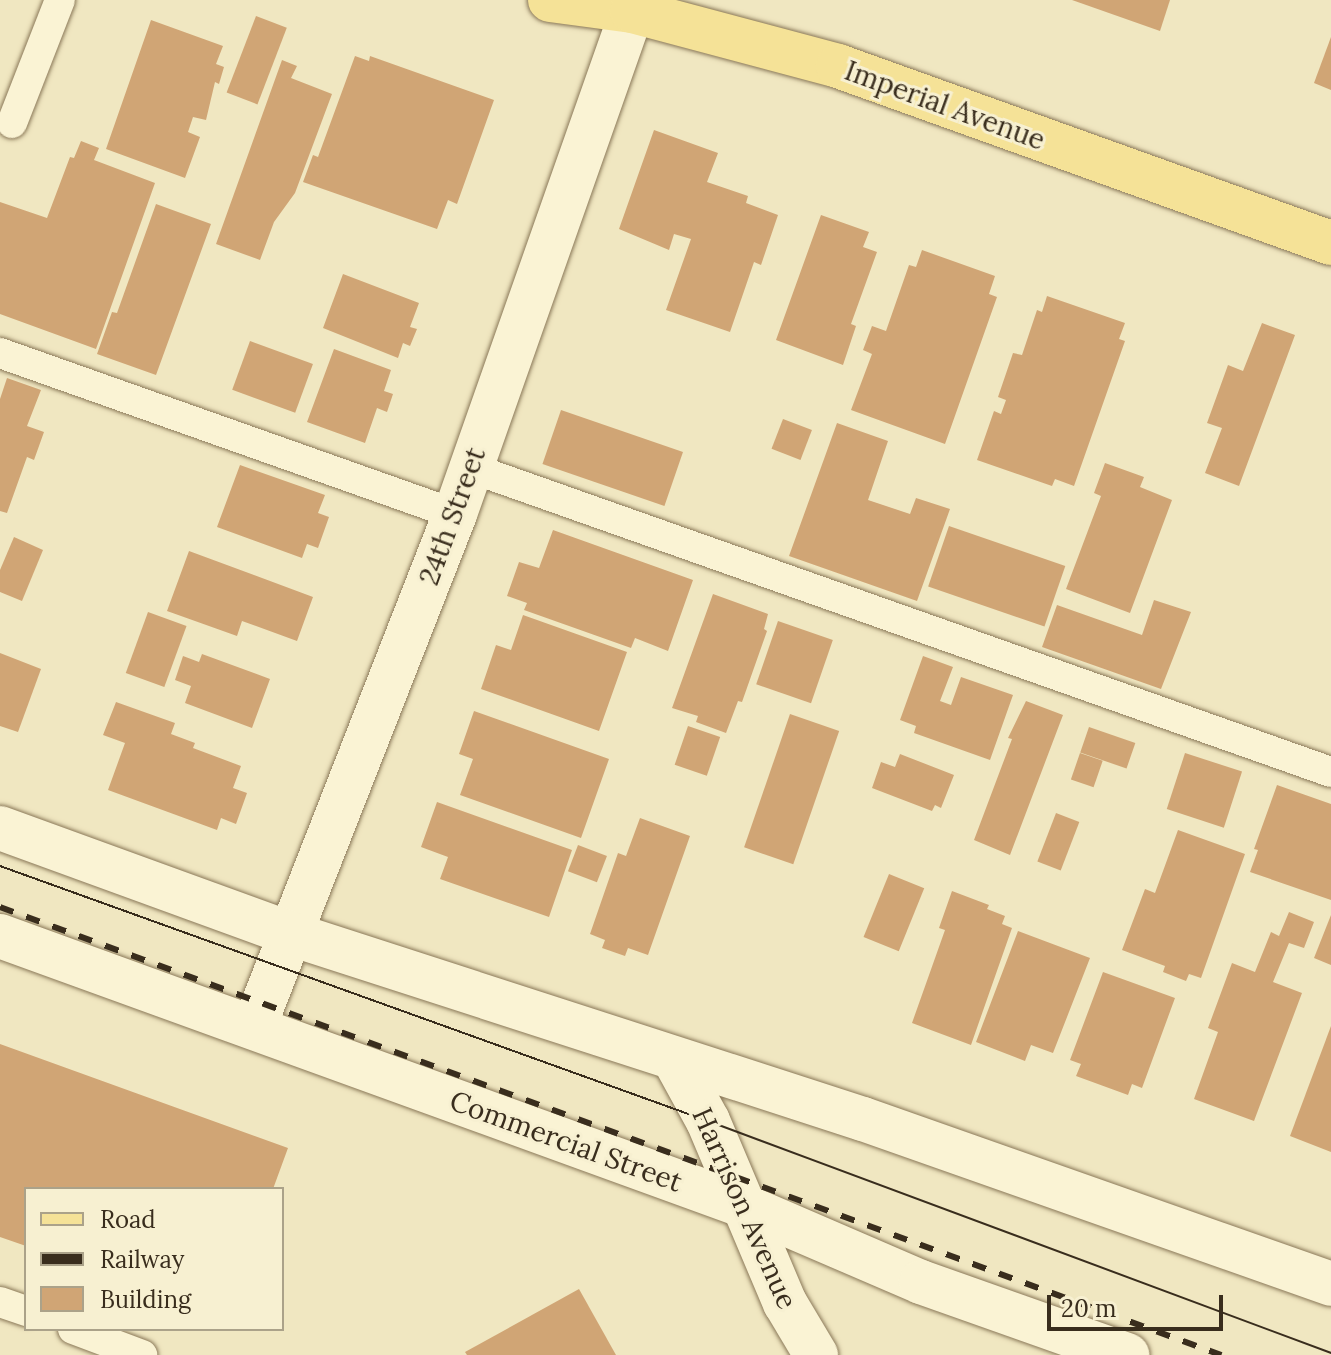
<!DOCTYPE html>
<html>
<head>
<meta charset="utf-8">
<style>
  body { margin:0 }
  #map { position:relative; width:1331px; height:1355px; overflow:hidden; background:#f0e7c1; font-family:Lora,serif }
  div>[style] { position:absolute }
  .building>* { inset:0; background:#d0a575; transform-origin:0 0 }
  .roads { filter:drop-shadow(0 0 2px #8a7858) drop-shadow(0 0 2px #8a7858) }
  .service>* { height:30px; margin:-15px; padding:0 15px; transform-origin:15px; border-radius:15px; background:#faf3d4 }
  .tertiary>* { height:44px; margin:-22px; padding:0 22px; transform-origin:22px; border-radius:22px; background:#faf3d4 }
  .secondary>* { height:44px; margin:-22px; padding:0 22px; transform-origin:22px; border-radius:22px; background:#faf3d4 }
  .primary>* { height:44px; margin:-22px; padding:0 22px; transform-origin:22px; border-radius:22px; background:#f5e297 }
  .tram>* { height:2px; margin:-1px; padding:0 1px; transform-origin:1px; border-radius:1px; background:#392d1d }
  .rail>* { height:6px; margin-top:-3px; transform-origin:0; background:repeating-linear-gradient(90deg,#392d1d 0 14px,transparent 0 28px) }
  span { translate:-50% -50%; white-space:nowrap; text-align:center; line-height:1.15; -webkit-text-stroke:6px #f7f0d1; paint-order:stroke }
  .street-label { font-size:28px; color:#392d1d }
  .legend { position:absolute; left:24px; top:1187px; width:260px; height:144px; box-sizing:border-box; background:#f7f0d1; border:2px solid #aba289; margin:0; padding:10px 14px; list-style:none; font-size:24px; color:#392d1d }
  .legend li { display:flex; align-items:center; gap:16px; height:40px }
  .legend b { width:40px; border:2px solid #aba289 }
  .scale { position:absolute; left:1047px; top:1295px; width:176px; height:36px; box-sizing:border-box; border:4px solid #392d1d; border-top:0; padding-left:10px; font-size:24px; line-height:28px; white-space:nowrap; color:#392d1d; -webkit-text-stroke:6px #f7f0d1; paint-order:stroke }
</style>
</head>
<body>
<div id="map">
  <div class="building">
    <div style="clip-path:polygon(1072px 0,1170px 0,1160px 31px)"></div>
    <div style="left:256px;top:16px;width:33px;height:82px;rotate:21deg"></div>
    <div style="clip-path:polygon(151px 20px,223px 46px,216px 64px,224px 67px,219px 84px,215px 82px,206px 120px,193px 117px,188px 132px,200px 137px,185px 178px,106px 149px)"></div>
    <div style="clip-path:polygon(1331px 37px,1331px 90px,1314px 83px)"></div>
    <div style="clip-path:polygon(355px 56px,369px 61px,370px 56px,494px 100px,457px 204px,448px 200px,437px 229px,303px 182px,313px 155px,318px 157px)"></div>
    <div style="clip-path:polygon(282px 60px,297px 66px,291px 78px,332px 94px,295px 193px,274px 222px,260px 260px,216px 244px)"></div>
    <div style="clip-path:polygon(654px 130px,718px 153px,707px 182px,748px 196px,746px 203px,778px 215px,761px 265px,754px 262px,730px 332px,666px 310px,691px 239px,674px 234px,669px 250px,619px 229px)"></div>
    <div style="clip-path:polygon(81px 141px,99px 148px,94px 160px,155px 183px,96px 349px,0 314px,0 202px,47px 218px,70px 157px,74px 158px)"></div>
    <div style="clip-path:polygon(156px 204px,211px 224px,156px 375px,97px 354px,112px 312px,117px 313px)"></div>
    <div style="clip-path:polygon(821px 215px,869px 232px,863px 247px,877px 252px,851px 324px,856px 326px,843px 365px,776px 340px)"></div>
    <div style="clip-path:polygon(922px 250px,995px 276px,989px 294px,997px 297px,945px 444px,851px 410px,872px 354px,863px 350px,872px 326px,886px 331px,909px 265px,916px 267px)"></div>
    <div style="clip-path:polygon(343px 274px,419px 303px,410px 327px,417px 329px,410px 346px,403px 343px,398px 358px,323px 328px)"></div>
    <div style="clip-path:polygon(1047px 296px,1125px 323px,1119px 339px,1125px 341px,1074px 486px,1055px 479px,1052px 486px,977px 460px,994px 411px,1001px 414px,1006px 400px,998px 397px,1013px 353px,1022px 355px,1037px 310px,1042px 312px)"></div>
    <div style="clip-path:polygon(1262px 323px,1295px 335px,1239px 486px,1205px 473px,1222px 428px,1207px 423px,1228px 365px,1243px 371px)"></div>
    <div style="left:250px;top:341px;width:67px;height:52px;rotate:20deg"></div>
    <div style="clip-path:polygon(334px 349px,391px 370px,384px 391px,393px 394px,387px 412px,377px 408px,365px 443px,307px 422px)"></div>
    <div style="clip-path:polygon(7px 378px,41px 390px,27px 426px,44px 432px,34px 460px,27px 457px,7px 513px,0 511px,0 399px)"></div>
    <div style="left:561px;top:410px;width:129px;height:57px;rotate:19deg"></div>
    <div style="left:783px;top:419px;width:31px;height:32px;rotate:21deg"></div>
    <div style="clip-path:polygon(837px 423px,888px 441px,868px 500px,910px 514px,916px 498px,950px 509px,917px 601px,789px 556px)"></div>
    <div style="clip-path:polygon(1105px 463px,1144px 477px,1140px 487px,1172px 500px,1130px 613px,1066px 589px,1101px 496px,1094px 493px)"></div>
    <div style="clip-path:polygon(240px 465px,325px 495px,318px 513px,329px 517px,318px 548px,307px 544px,302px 558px,217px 527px)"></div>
    <div style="left:949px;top:526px;width:123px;height:64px;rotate:19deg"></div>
    <div style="clip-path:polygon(553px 530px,693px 580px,668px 651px,635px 638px,631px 648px,524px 610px,527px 603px,507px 596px,519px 562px,539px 568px)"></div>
    <div style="clip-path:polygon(14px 537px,43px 550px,22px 601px,0 592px,0 570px)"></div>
    <div style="clip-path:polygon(189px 551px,313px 597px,297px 641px,242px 621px,237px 636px,167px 611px)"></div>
    <div style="clip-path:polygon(713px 594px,768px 614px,764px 629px,767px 631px,742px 702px,738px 701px,726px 733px,696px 722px,698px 716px,672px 708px)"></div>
    <div style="clip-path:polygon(1154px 600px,1191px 612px,1161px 689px,1042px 647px,1057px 605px,1142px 635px)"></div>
    <div style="left:148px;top:612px;width:41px;height:65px;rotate:20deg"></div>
    <div style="clip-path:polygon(523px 615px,627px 652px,599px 731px,481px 689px,496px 645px,511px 650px)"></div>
    <div style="left:778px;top:621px;width:58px;height:67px;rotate:19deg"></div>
    <div style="clip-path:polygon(0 653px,41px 669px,18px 732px,0 726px)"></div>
    <div style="clip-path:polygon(202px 654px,270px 679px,252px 728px,185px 703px,191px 686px,175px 680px,183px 656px,199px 662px)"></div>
    <div style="clip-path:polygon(923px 656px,953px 667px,940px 701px,951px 705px,961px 677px,1013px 695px,990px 760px,914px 733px,916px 726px,900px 720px)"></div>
    <div style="clip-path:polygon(1026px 701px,1063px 715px,1010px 855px,974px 840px,1012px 739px,1008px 738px)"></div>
    <div style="clip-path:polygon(116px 702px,175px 723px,171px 734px,195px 743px,193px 748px,241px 766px,233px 788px,247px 793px,236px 824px,221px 818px,217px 830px,108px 790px,125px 743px,103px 735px)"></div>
    <div style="clip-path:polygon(474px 711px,609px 759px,581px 838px,460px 795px,473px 759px,459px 754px)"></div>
    <div style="left:790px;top:714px;width:52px;height:141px;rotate:19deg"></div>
    <div style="left:688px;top:726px;width:34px;height:41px;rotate:19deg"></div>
    <div style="left:1089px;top:727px;width:49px;height:27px;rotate:19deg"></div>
    <div style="left:1080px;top:753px;width:24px;height:28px;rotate:19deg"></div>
    <div style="left:1185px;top:753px;width:60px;height:59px;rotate:18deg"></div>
    <div style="clip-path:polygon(900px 754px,954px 775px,941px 808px,935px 805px,932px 811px,872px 788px,881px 762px,895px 767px)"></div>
    <div style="clip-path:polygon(1277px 785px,1331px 804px,1331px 900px,1250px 872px,1258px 850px,1254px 849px)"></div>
    <div style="clip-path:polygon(437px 802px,572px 850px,549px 917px,440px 879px,448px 857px,421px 847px)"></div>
    <div style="left:1056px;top:813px;width:25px;height:52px;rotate:21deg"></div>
    <div style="clip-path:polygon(640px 818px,690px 836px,648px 955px,628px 948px,625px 956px,602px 948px,605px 940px,590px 934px,618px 853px,626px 856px)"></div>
    <div style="clip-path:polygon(1178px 830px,1245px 854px,1201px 978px,1189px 974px,1186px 981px,1163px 972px,1165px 966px,1122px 950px,1145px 889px,1155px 893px)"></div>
    <div style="left:578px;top:845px;width:31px;height:28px;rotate:21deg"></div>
    <div style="left:889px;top:874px;width:38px;height:68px;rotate:22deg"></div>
    <div style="clip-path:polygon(952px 891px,989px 905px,987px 909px,1005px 916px,1002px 924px,1012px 928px,971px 1045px,912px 1023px,945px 930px,939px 928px)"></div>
    <div style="clip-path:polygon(1289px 912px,1314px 922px,1304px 948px,1289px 943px,1273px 982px,1302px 993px,1254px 1121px,1194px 1099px,1218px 1032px,1208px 1028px,1232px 963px,1255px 972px,1271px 932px,1279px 936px)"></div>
    <div style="clip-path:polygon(1331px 915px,1331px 965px,1314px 958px)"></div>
    <div style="clip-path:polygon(1018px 931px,1090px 958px,1053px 1053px,1031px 1045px,1025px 1061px,976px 1042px)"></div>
    <div style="clip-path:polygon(1103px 972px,1175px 998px,1142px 1088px,1132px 1084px,1128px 1095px,1076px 1076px,1081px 1064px,1070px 1060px)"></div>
    <div style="clip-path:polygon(1331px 1026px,1331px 1152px,1290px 1136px)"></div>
    <div style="clip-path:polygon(0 1044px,288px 1148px,273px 1189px,26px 1189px,26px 1246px,0 1237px)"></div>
    <div style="clip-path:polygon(579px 1289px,616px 1355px,467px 1355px,465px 1352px)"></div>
  </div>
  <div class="roads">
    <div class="service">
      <div style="left:12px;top:123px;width:132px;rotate:-68.7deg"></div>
      <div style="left:0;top:353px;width:483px;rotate:19.5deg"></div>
      <div style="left:471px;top:468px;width:912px;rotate:19.47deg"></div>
      <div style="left:0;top:1302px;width:28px;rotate:19deg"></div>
      <div style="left:73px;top:1329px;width:74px;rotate:20.6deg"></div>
    </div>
    <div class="tertiary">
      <div style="left:254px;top:1027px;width:551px;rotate:-68.6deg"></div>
      <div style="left:455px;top:514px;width:545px;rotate:-70.6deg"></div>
      <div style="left:675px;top:1061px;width:68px;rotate:61.2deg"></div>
      <div style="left:708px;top:1121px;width:198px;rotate:67.1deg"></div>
      <div style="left:785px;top:1303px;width:61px;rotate:59.2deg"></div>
    </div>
    <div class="secondary">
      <div style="left:0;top:828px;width:307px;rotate:20deg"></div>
      <div style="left:288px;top:933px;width:604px;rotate:17.93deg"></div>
      <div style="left:863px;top:1119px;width:496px;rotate:19.4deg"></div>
      <div style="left:0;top:936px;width:789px;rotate:19.93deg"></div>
      <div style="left:742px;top:1205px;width:195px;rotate:23.3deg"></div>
      <div style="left:921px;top:1282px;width:219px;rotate:19.5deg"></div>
    </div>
    <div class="primary">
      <div style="left:550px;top:0;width:83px;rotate:7.6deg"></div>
      <div style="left:632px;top:11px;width:213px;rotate:14.9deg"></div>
      <div style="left:838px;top:66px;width:524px;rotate:19.75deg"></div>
    </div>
  </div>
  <div class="tram">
    <div style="left:0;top:866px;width:753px;rotate:19.81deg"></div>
    <div style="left:708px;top:1121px;width:665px;rotate:20.42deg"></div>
  </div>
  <div class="rail">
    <div style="left:0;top:907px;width:1301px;rotate:20.15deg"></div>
  </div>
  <div class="street-label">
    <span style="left:945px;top:105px;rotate:20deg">Imperial Avenue</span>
    <span style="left:452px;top:516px;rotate:-70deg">24th Street</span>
    <span style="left:566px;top:1141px;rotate:20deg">Commercial Street</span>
    <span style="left:745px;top:1208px;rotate:66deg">Harrison Avenue</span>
  </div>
  <ul class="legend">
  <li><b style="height:10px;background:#f5e297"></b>Road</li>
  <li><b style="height:10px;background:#392d1d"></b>Railway</li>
  <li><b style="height:22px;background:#d0a575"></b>Building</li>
  </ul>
  <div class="scale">20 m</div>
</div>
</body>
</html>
